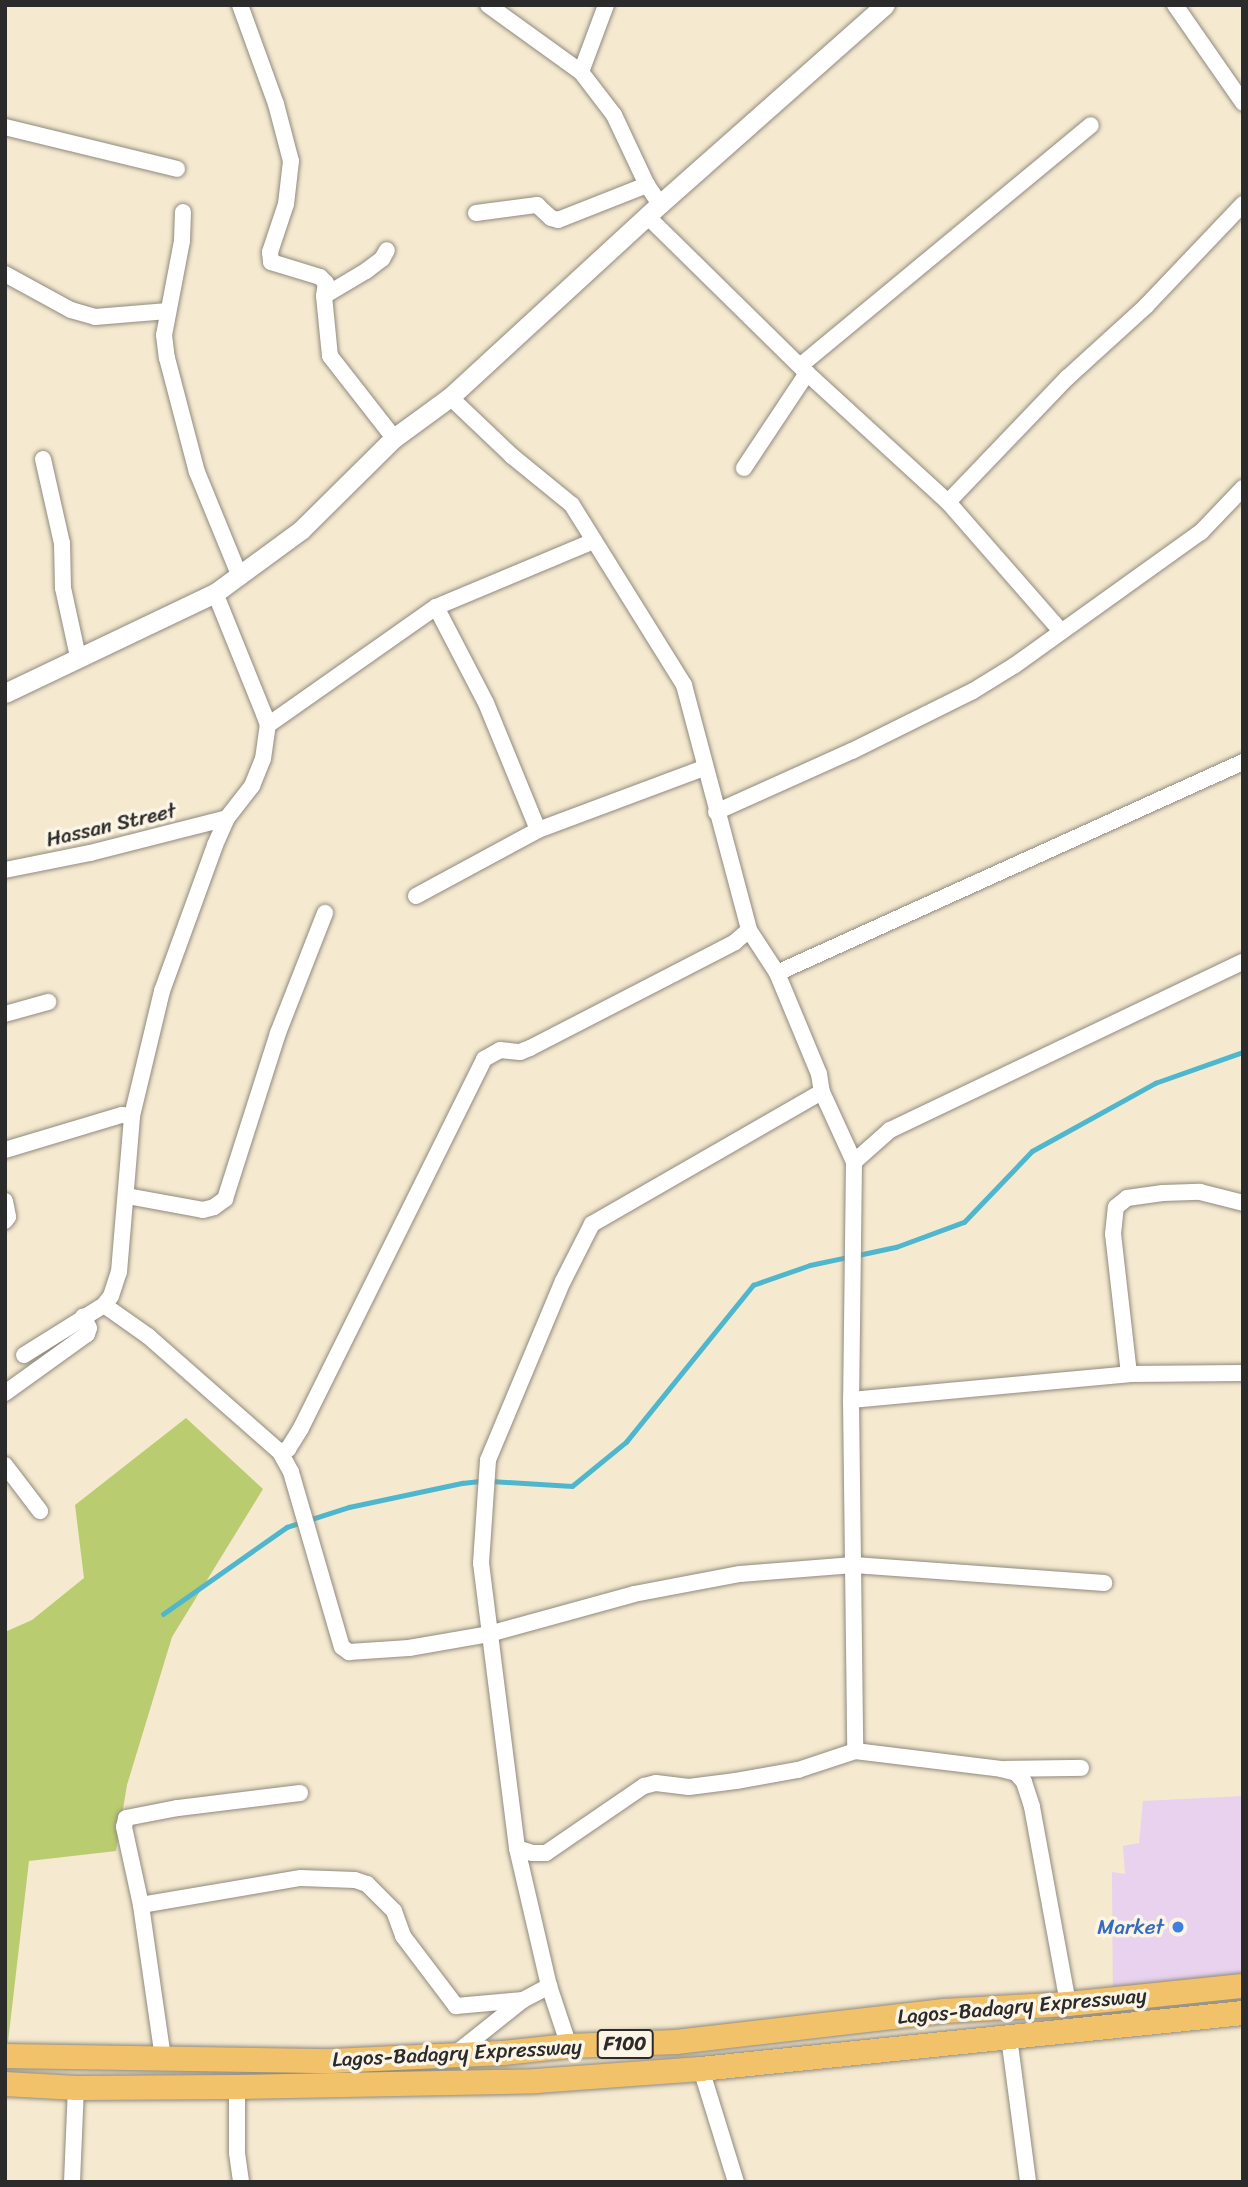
<!DOCTYPE html>
<html>
<head>
<meta charset="utf-8">
<style>
  body { margin:0 }
  #map { position:relative; width:1248px; height:2187px; overflow:hidden; background:#f5e9d0; font-family:Sriracha,sans-serif }
  div>[style] { position:absolute }
  .built>* { inset:0; background:#e8d2ee }
  .green>* { inset:0; background:#bacc70 }
  .stream>* { height:4.5px; margin:-2.25px; padding:0 2.25px; transform-origin:2.25px; border-radius:2.25px; background:#4fb7cd }
  .roads { filter:drop-shadow(0 0 2px #908a7e) drop-shadow(0 0 2px #908a7e) }
  .minor>* { height:16px; margin:-8px; padding:0 8px; transform-origin:8px; border-radius:8px; background:#fff }
  .tertiary>* { height:19px; margin:-9.5px; padding:0 9.5px; transform-origin:9.5px; border-radius:9.5px; background:#fff }
  .trunk>* { height:24px; margin:-12px; padding:0 12px; transform-origin:12px; border-radius:12px; background:#f2c26a }
  .dots>* { width:19px; height:19px; translate:-50% -50%; box-sizing:border-box; border:4px solid #fcf5e5; border-radius:50% }
  span { translate:-50% -50%; white-space:nowrap; text-align:center; line-height:1.15; -webkit-text-stroke:7px #fcf5e5; paint-order:stroke }
  .shield-label span { padding:2px 5px; background:#fcf5e5; border:2px solid; border-radius:5px; -webkit-text-stroke-width:0 }
  .shield-label { font-size:19px; color:#2b2b2b; font-weight:700 }
  .street-label { font-size:21px; color:#2b2b2b }
  .shop-label { font-size:21px; color:#366cbe }
  .right { translate:-100% -50%; text-align:right }
  .frame { position:absolute; inset:0; border:7px solid #2b2b2b; pointer-events:none }
</style>
</head>
<body>
<div id="map">
  <div class="built">
    <div style="clip-path:polygon(1243px 1796px,1243px 1981px,1113px 2008px,1112px 1872px,1125px 1874px,1123px 1846px,1139px 1843px,1143px 1801px)"></div>
  </div>
  <div class="green">
    <div style="clip-path:polygon(186px 1418px,263px 1489px,172px 1637px,127px 1785px,116px 1851px,29px 1861px,8px 2042px,5px 2042px,5px 1632px,32px 1620px,84px 1578px,75px 1505px)"></div>
  </div>
  <div class="stream">
    <div style="left:858px;top:1255px;width:39px;rotate:-12deg"></div>
    <div style="left:896px;top:1247px;width:72px;rotate:-20.2deg"></div>
    <div style="left:964px;top:1222px;width:98px;rotate:-46.2deg"></div>
    <div style="left:1032px;top:1151px;width:141px;rotate:-28.9deg"></div>
    <div style="left:1155px;top:1083px;width:93px;rotate:-19.4deg"></div>
    <div style="left:491px;top:1481px;width:81px;rotate:3.5deg"></div>
    <div style="left:572px;top:1486px;width:70px;rotate:-39.2deg"></div>
    <div style="left:626px;top:1442px;width:202px;rotate:-51deg"></div>
    <div style="left:753px;top:1285px;width:60px;rotate:-19.3deg"></div>
    <div style="left:810px;top:1265px;width:40px;rotate:-12deg"></div>
    <div style="left:163px;top:1614px;width:151px;rotate:-35.1deg"></div>
    <div style="left:287px;top:1527px;width:65px;rotate:-17.9deg"></div>
    <div style="left:349px;top:1507px;width:116px;rotate:-12deg"></div>
    <div style="left:462px;top:1483px;width:20px;rotate:-6deg"></div>
  </div>
  <div class="roads">
    <div class="minor">
      <div style="left:240px;top:5px;width:105px;rotate:70deg"></div>
      <div style="left:276px;top:104px;width:59px;rotate:75.3deg"></div>
      <div style="left:291px;top:161px;width:43px;rotate:96.6deg"></div>
      <div style="left:286px;top:204px;width:51px;rotate:108.4deg"></div>
      <div style="left:270px;top:252px;width:10px;rotate:84deg"></div>
      <div style="left:271px;top:262px;width:51px;rotate:17deg"></div>
      <div style="left:320px;top:277px;width:8px;rotate:45deg"></div>
      <div style="left:326px;top:283px;width:13px;rotate:99deg"></div>
      <div style="left:324px;top:296px;width:60px;rotate:84.3deg"></div>
      <div style="left:330px;top:356px;width:104px;rotate:52deg"></div>
      <div style="left:488px;top:5px;width:115px;rotate:35.8deg"></div>
      <div style="left:581px;top:72px;width:54px;rotate:52.5deg"></div>
      <div style="left:614px;top:115px;width:77px;rotate:64.8deg"></div>
      <div style="left:647px;top:185px;width:23px;rotate:56deg"></div>
      <div style="left:1175px;top:5px;width:119px;rotate:55.2deg"></div>
      <div style="left:581px;top:72px;width:72px;rotate:-69.5deg"></div>
      <div style="left:5px;top:127px;width:177px;rotate:13.7deg"></div>
      <div style="left:183px;top:212px;width:29px;rotate:92deg"></div>
      <div style="left:182px;top:241px;width:96px;rotate:100.8deg"></div>
      <div style="left:164px;top:335px;width:23px;rotate:83deg"></div>
      <div style="left:167px;top:358px;width:118px;rotate:75.3deg"></div>
      <div style="left:197px;top:472px;width:113px;rotate:67.7deg"></div>
      <div style="left:476px;top:213px;width:62px;rotate:-7.5deg"></div>
      <div style="left:537px;top:205px;width:19px;rotate:43deg"></div>
      <div style="left:551px;top:218px;width:7px;rotate:16deg"></div>
      <div style="left:558px;top:220px;width:96px;rotate:-21.5deg"></div>
      <div style="left:648px;top:217px;width:223px;rotate:44.5deg"></div>
      <div style="left:807px;top:373px;width:191px;rotate:42.5deg"></div>
      <div style="left:948px;top:502px;width:171px;rotate:48.8deg"></div>
      <div style="left:5px;top:274px;width:75px;rotate:28.6deg"></div>
      <div style="left:71px;top:310px;width:25px;rotate:16deg"></div>
      <div style="left:95px;top:317px;width:73px;rotate:-4.7deg"></div>
      <div style="left:324px;top:296px;width:49px;rotate:-30.8deg"></div>
      <div style="left:366px;top:271px;width:20px;rotate:-37deg"></div>
      <div style="left:382px;top:259px;width:10px;rotate:-61deg"></div>
      <div style="left:801px;top:365px;width:376px;rotate:-39.6deg"></div>
      <div style="left:450px;top:397px;width:86px;rotate:43.6deg"></div>
      <div style="left:512px;top:456px;width:77px;rotate:39.2deg"></div>
      <div style="left:572px;top:505px;width:212px;rotate:58.1deg"></div>
      <div style="left:684px;top:685px;width:253px;rotate:75.1deg"></div>
      <div style="left:749px;top:930px;width:51px;rotate:56.9deg"></div>
      <div style="left:777px;top:973px;width:109px;rotate:67.4deg"></div>
      <div style="left:819px;top:1074px;width:18px;rotate:81deg"></div>
      <div style="left:822px;top:1092px;width:77px;rotate:65.4deg"></div>
      <div style="left:854px;top:1162px;width:238px;rotate:90.7deg"></div>
      <div style="left:851px;top:1400px;width:351px;rotate:89.3deg"></div>
      <div style="left:43px;top:459px;width:86px;rotate:77.3deg"></div>
      <div style="left:62px;top:543px;width:45px;rotate:88.7deg"></div>
      <div style="left:63px;top:588px;width:71px;rotate:77.7deg"></div>
      <div style="left:744px;top:468px;width:114px;rotate:-56.4deg"></div>
      <div style="left:948px;top:502px;width:172px;rotate:-46.2deg"></div>
      <div style="left:1067px;top:378px;width:107px;rotate:-42.3deg"></div>
      <div style="left:1146px;top:306px;width:141px;rotate:-46.4deg"></div>
      <div style="left:436px;top:607px;width:108px;rotate:62.5deg"></div>
      <div style="left:486px;top:703px;width:137px;rotate:67.7deg"></div>
      <div style="left:268px;top:725px;width:205px;rotate:-35.1deg"></div>
      <div style="left:436px;top:607px;width:171px;rotate:-22.7deg"></div>
      <div style="left:716px;top:812px;width:149px;rotate:-24.2deg"></div>
      <div style="left:852px;top:751px;width:135px;rotate:-26.4deg"></div>
      <div style="left:973px;top:691px;width:49px;rotate:-31.8deg"></div>
      <div style="left:1015px;top:665px;width:229px;rotate:-35.6deg"></div>
      <div style="left:1201px;top:532px;width:61px;rotate:-46.3deg"></div>
      <div style="left:5px;top:870px;width:87px;rotate:-11.3deg"></div>
      <div style="left:90px;top:853px;width:141px;rotate:-14.3deg"></div>
      <div style="left:416px;top:896px;width:139px;rotate:-28.4deg"></div>
      <div style="left:538px;top:830px;width:177px;rotate:-20.5deg"></div>
      <div style="left:777px;top:973px;width:512px;rotate:-24.36deg"></div>
      <div style="left:5px;top:1014px;width:45px;rotate:-15.6deg"></div>
      <div style="left:5px;top:1150px;width:122px;rotate:-16.7deg"></div>
      <div style="left:122px;top:1115px;width:10px;rotate:6deg"></div>
      <div style="left:854px;top:1162px;width:48px;rotate:-41.6deg"></div>
      <div style="left:890px;top:1130px;width:391px;rotate:-25.5deg"></div>
      <div style="left:127px;top:1196px;width:77px;rotate:10.4deg"></div>
      <div style="left:203px;top:1210px;width:11px;rotate:-15deg"></div>
      <div style="left:214px;top:1207px;width:14px;rotate:-36deg"></div>
      <div style="left:225px;top:1199px;width:174px;rotate:-72.3deg"></div>
      <div style="left:278px;top:1033px;width:129px;rotate:-68.6deg"></div>
      <div style="left:5px;top:1201px;width:16px;rotate:79deg"></div>
      <div style="left:8px;top:1217px;width:5px;rotate:127deg"></div>
      <div style="left:104px;top:1305px;width:54px;rotate:35.2deg"></div>
      <div style="left:148px;top:1336px;width:176px;rotate:41.3deg"></div>
      <div style="left:280px;top:1452px;width:23px;rotate:61deg"></div>
      <div style="left:291px;top:1472px;width:182px;rotate:73.8deg"></div>
      <div style="left:342px;top:1647px;width:9px;rotate:36deg"></div>
      <div style="left:349px;top:1652px;width:60px;rotate:-3.8deg"></div>
      <div style="left:409px;top:1648px;width:81px;rotate:-9.9deg"></div>
      <div style="left:489px;top:1634px;width:150px;rotate:-15.4deg"></div>
      <div style="left:634px;top:1594px;width:108px;rotate:-10.7deg"></div>
      <div style="left:740px;top:1574px;width:114px;rotate:-4.5deg"></div>
      <div style="left:854px;top:1565px;width:251px;rotate:4.1deg"></div>
      <div style="left:24px;top:1355px;width:94px;rotate:-32deg"></div>
      <div style="left:104px;top:1305px;width:11px;rotate:-52deg"></div>
      <div style="left:111px;top:1296px;width:25px;rotate:-72deg"></div>
      <div style="left:119px;top:1272px;width:157px;rotate:-85.2deg"></div>
      <div style="left:132px;top:1116px;width:129px;rotate:-76.5deg"></div>
      <div style="left:162px;top:991px;width:155px;rotate:-70deg"></div>
      <div style="left:215px;top:845px;width:30px;rotate:-66deg"></div>
      <div style="left:227px;top:818px;width:41px;rotate:-52deg"></div>
      <div style="left:252px;top:786px;width:29px;rotate:-68deg"></div>
      <div style="left:263px;top:759px;width:34px;rotate:-82deg"></div>
      <div style="left:268px;top:725px;width:12px;rotate:-110deg"></div>
      <div style="left:264px;top:714px;width:131px;rotate:-112deg"></div>
      <div style="left:1129px;top:1374px;width:141px;rotate:-96.5deg"></div>
      <div style="left:1113px;top:1234px;width:27px;rotate:-84deg"></div>
      <div style="left:1116px;top:1207px;width:14px;rotate:-39deg"></div>
      <div style="left:1127px;top:1198px;width:36px;rotate:-8deg"></div>
      <div style="left:1163px;top:1193px;width:37px;rotate:-2deg"></div>
      <div style="left:1200px;top:1192px;width:44px;rotate:14.3deg"></div>
      <div style="left:5px;top:1393px;width:101px;rotate:-35.7deg"></div>
      <div style="left:87px;top:1334px;width:6px;rotate:-72deg"></div>
      <div style="left:89px;top:1328px;width:13px;rotate:-117deg"></div>
      <div style="left:851px;top:1400px;width:279px;rotate:-5.3deg"></div>
      <div style="left:1129px;top:1374px;width:114px;rotate:-0.5deg"></div>
      <div style="left:280px;top:1452px;width:9px;rotate:-21deg"></div>
      <div style="left:288px;top:1449px;width:25px;rotate:-58deg"></div>
      <div style="left:301px;top:1428px;width:412px;rotate:-63.6deg"></div>
      <div style="left:484px;top:1059px;width:18px;rotate:-29deg"></div>
      <div style="left:500px;top:1050px;width:20px;rotate:6deg"></div>
      <div style="left:520px;top:1052px;width:11px;rotate:-22deg"></div>
      <div style="left:530px;top:1048px;width:231px;rotate:-27.3deg"></div>
      <div style="left:735px;top:942px;width:18px;rotate:-41deg"></div>
      <div style="left:5px;top:1465px;width:58px;rotate:52.7deg"></div>
      <div style="left:1006px;top:1769px;width:75px;rotate:-0.8deg"></div>
      <div style="left:517px;top:1848px;width:16px;rotate:18deg"></div>
      <div style="left:532px;top:1853px;width:14px"></div>
      <div style="left:546px;top:1853px;width:119px;rotate:-34.4deg"></div>
      <div style="left:644px;top:1786px;width:12px;rotate:-14deg"></div>
      <div style="left:656px;top:1783px;width:33px;rotate:7deg"></div>
      <div style="left:689px;top:1787px;width:47px;rotate:-7.3deg"></div>
      <div style="left:736px;top:1781px;width:63px;rotate:-10.1deg"></div>
      <div style="left:798px;top:1770px;width:60px;rotate:-18.4deg"></div>
      <div style="left:855px;top:1751px;width:147px;rotate:7deg"></div>
      <div style="left:1001px;top:1769px;width:16px;rotate:15deg"></div>
      <div style="left:1016px;top:1773px;width:12px;rotate:48deg"></div>
      <div style="left:1024px;top:1782px;width:26px;rotate:72deg"></div>
      <div style="left:1032px;top:1807px;width:200px;rotate:79.6deg"></div>
      <div style="left:141px;top:1905px;width:162px;rotate:-9.6deg"></div>
      <div style="left:301px;top:1878px;width:54px;rotate:2.1deg"></div>
      <div style="left:355px;top:1880px;width:13px;rotate:18deg"></div>
      <div style="left:367px;top:1884px;width:38px;rotate:45deg"></div>
      <div style="left:394px;top:1911px;width:27px;rotate:70deg"></div>
      <div style="left:403px;top:1936px;width:88px;rotate:52.9deg"></div>
      <div style="left:456px;top:2006px;width:67px;rotate:-5.1deg"></div>
      <div style="left:1009px;top:2037px;width:146px;rotate:82.5deg"></div>
      <div style="left:569px;top:2046px;width:63px;rotate:-108.4deg"></div>
      <div style="left:549px;top:1986px;width:142px;rotate:-103.1deg"></div>
      <div style="left:517px;top:1848px;width:287px;rotate:-97.2deg"></div>
      <div style="left:481px;top:1563px;width:103px;rotate:-86.1deg"></div>
      <div style="left:488px;top:1460px;width:194px;rotate:-67.3deg"></div>
      <div style="left:563px;top:1281px;width:64px;rotate:-63deg"></div>
      <div style="left:592px;top:1224px;width:265px;rotate:-29.9deg"></div>
      <div style="left:455px;top:2054px;width:87px;rotate:-38.5deg"></div>
      <div style="left:523px;top:2000px;width:30px;rotate:-28deg"></div>
      <div style="left:163px;top:2058px;width:155px;rotate:-98.2deg"></div>
      <div style="left:141px;top:1905px;width:80px;rotate:-102.3deg"></div>
      <div style="left:124px;top:1827px;width:9px;rotate:-77deg"></div>
      <div style="left:126px;top:1818px;width:53px;rotate:-10.9deg"></div>
      <div style="left:178px;top:1808px;width:123px;rotate:-7deg"></div>
      <div style="left:701px;top:2069px;width:118px;rotate:72.8deg"></div>
      <div style="left:237px;top:2087px;width:66px;rotate:90deg"></div>
      <div style="left:237px;top:2153px;width:29px;rotate:82deg"></div>
      <div style="left:72px;top:2182px;width:94px;rotate:-87.6deg"></div>
    </div>
    <div class="tertiary">
      <div style="left:5px;top:693px;width:233px;rotate:-25.5deg"></div>
      <div style="left:215px;top:593px;width:107px;rotate:-36.2deg"></div>
      <div style="left:301px;top:530px;width:131px;rotate:-44.7deg"></div>
      <div style="left:394px;top:438px;width:69px;rotate:-36.2deg"></div>
      <div style="left:450px;top:397px;width:285px;rotate:-42.6deg"></div>
      <div style="left:660px;top:204px;width:300px;rotate:-41.5deg"></div>
    </div>
    <div class="trunk">
      <div style="left:5px;top:2056px;width:327px;rotate:0.9deg"></div>
      <div style="left:332px;top:2061px;width:171px;rotate:-2.7deg"></div>
      <div style="left:503px;top:2053px;width:66px;rotate:-6.1deg"></div>
      <div style="left:569px;top:2046px;width:107px;rotate:-2.1deg"></div>
      <div style="left:676px;top:2042px;width:270px;rotate:-6.6deg"></div>
      <div style="left:944px;top:2011px;width:124px;rotate:-3.2deg"></div>
      <div style="left:1068px;top:2004px;width:176px;rotate:-5.9deg"></div>
      <div style="left:5px;top:2084px;width:71px;rotate:3.2deg"></div>
      <div style="left:76px;top:2088px;width:161px;rotate:-0.4deg"></div>
      <div style="left:237px;top:2087px;width:299px;rotate:-1.1deg"></div>
      <div style="left:536px;top:2081px;width:165px;rotate:-4.2deg"></div>
      <div style="left:701px;top:2069px;width:545px;rotate:-5.9deg"></div>
    </div>
  </div>
  <div class="dots">
    <div style="left:1178px;top:1927px;background:#3f7fe0"></div>
  </div>
  <div class="shield-label">
    <span style="left:625px;top:2044px">F100</span>
  </div>
  <div class="street-label">
    <span style="left:111px;top:825px;rotate:-13deg">Hassan Street</span>
    <span style="left:1022px;top:2006px;rotate:-5deg">Lagos-Badagry Expressway</span>
    <span style="left:457px;top:2053px;rotate:-3deg">Lagos-Badagry Expressway</span>
  </div>
  <div class="shop-label">
    <span class="right" style="left:1164px;top:1927px">Market</span>
  </div>
  <div class="frame"></div>
</div>
</body>
</html>
